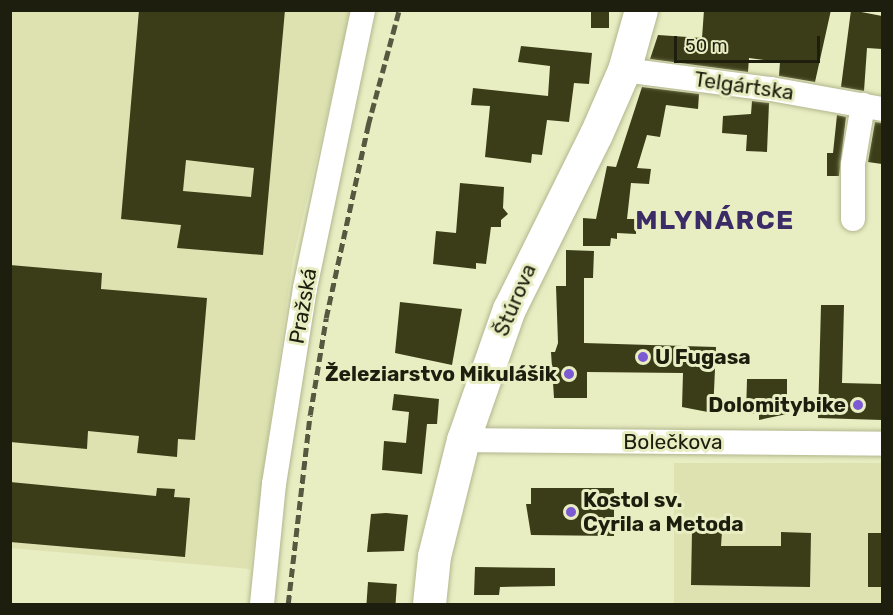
<!DOCTYPE html>
<html>
<head>
<meta charset="utf-8">
<style>
  body { margin:0 }
  #map { position:relative; width:893px; height:615px; overflow:hidden; background:#e9edc2; font-family:Rubik,sans-serif }
  div>[style] { position:absolute }
  .built>* { inset:0; background:#dee2b1; transform-origin:0 0 }
  .building>* { inset:0; background:#3b3d18; transform-origin:0 0 }
  .roads { filter:drop-shadow(0 0 2px #b2b68d) drop-shadow(0 0 2px #b2b68d) }
  .street>* { height:24px; margin:-12px; padding:0 12px; transform-origin:12px; border-radius:12px; background:#fff }
  .secondary>* { height:33px; margin:-16.5px; padding:0 16.5px; transform-origin:16.5px; border-radius:16.5px; background:#fff }
  .rail>* { height:4.5px; margin-top:-2.25px; transform-origin:0; background:repeating-linear-gradient(90deg,#565840 0 9px,transparent 0 13.5px) }
  .dots>* { width:16px; height:16px; translate:-50% -50%; box-sizing:border-box; border:3px solid #e9edc2; border-radius:50% }
  span { translate:-50% -50%; white-space:nowrap; text-align:center; line-height:1.15; -webkit-text-stroke:6px #e9edc2; paint-order:stroke }
  .street-label { font-size:21px; color:#1d1e0e }
  .poi-label { font-size:21px; color:#1d1e0e; font-weight:700 }
  .left { translate:0 -50%; text-align:left }
  .right { translate:-100% -50%; text-align:right }
  .district-label { font-size:27px; color:#3b2c67; font-weight:700; letter-spacing:1.5px }
  .frame { position:absolute; inset:0; border:12px solid #1d1e0e; pointer-events:none }
  .scale { position:absolute; left:674px; top:36px; width:146px; height:27px; box-sizing:border-box; border:3px solid #1d1e0e; border-top:0; padding-left:8px; font-size:18px; line-height:21px; white-space:nowrap; color:#1d1e0e; -webkit-text-stroke:4px #e9edc2; paint-order:stroke }
</style>
</head>
<body>
<div id="map">
  <div class="built">
    <div style="clip-path:polygon(10px 11px,351px 11px,293px 259px,250px 569px,11px 548px)"></div>
    <div style="left:674px;top:463px;width:208px;height:141px"></div>
  </div>
  <div class="building">
    <div style="clip-path:polygon(evenodd,139px 10px,285px 10px,263px 255px,177px 248px,181px 225px,121px 219px,139px 10px,186px 160px,254px 168px,251px 197px,183px 191px,186px 160px)"></div>
    <div style="left:591px;top:10px;width:18px;height:18px"></div>
    <div style="clip-path:polygon(704px 10px,831px 10px,815px 82px,779px 76px,780px 62px,749px 58px,748px 72px,650px 59px,658px 35px,702px 38px)"></div>
    <div style="clip-path:polygon(851px 10px,882px 16px,882px 49px,867px 48px,864px 91px,841px 87px)"></div>
    <div style="clip-path:polygon(521px 46px,592px 53px,589px 84px,574px 83px,569px 122px,547px 120px,542px 155px,532px 154px,531px 163px,485px 157px,490px 106px,471px 105px,473px 88px,548px 96px,550px 66px,518px 62px)"></div>
    <div style="clip-path:polygon(642px 87px,699px 94px,698px 109px,666px 105px,660px 137px,647px 135px,637px 168px,651px 169px,649px 184px,631px 183px,627px 219px,636px 219px,636px 234px,617px 233px,617px 239px,611px 238px,610px 246px,583px 246px,583px 218px,596px 219px,607px 166px,616px 167px)"></div>
    <div style="clip-path:polygon(752px 101px,769px 103px,767px 152px,746px 151px,747px 135px,722px 133px,723px 116px,751px 114px)"></div>
    <div style="clip-path:polygon(837px 115px,846px 117px,839px 176px,827px 176px,827px 153px,833px 153px)"></div>
    <div style="clip-path:polygon(875px 122px,882px 123px,882px 164px,868px 162px)"></div>
    <div style="clip-path:polygon(460px 183px,504px 187px,503px 208px,508px 214px,501px 220px,501px 227px,491px 227px,486px 264px,476px 263px,476px 269px,433px 264px,436px 231px,456px 233px)"></div>
    <div style="clip-path:polygon(566px 250px,594px 251px,593px 278px,584px 278px,584px 343px,716px 347px,713px 413px,682px 407px,683px 373px,587px 372px,587px 398px,554px 398px,551px 352px,555px 352px,558px 343px,556px 286px,566px 286px)"></div>
    <div style="clip-path:polygon(10px 265px,102px 273px,101px 289px,207px 298px,195px 440px,178px 439px,177px 457px,137px 453px,139px 436px,88px 431px,87px 449px,10px 442px)"></div>
    <div style="clip-path:polygon(400px 302px,462px 309px,452px 365px,395px 353px)"></div>
    <div style="clip-path:polygon(821px 305px,844px 305px,842px 383px,882px 384px,882px 420px,818px 418px)"></div>
    <div style="clip-path:polygon(747px 379px,787px 379px,787px 414px,759px 420px,759px 414px,746px 414px)"></div>
    <div style="clip-path:polygon(394px 394px,439px 399px,437px 424px,427px 424px,422px 474px,382px 470px,384px 441px,406px 443px,409px 412px,392px 410px)"></div>
    <div style="clip-path:polygon(10px 482px,156px 496px,157px 488px,175px 489px,174px 497px,190px 498px,185px 557px,10px 542px)"></div>
    <div style="clip-path:polygon(531px 488px,614px 488px,614px 536px,531px 535px,526px 504px,531px 504px)"></div>
    <div style="clip-path:polygon(386px 513px,408px 515px,404px 551px,367px 552px,371px 514px)"></div>
    <div style="clip-path:polygon(692px 531px,722px 531px,721px 546px,781px 546px,781px 532px,811px 533px,810px 587px,691px 585px)"></div>
    <div style="left:868px;top:533px;width:14px;height:54px"></div>
    <div style="clip-path:polygon(475px 567px,555px 568px,555px 586px,500px 587px,499px 595px,474px 595px)"></div>
    <div style="left:368px;top:582px;width:29px;height:22px;rotate:4deg"></div>
  </div>
  <div class="roads">
    <div class="street">
      <div style="left:624px;top:70px;width:148px;rotate:7.4deg"></div>
      <div style="left:771px;top:89px;width:113px;rotate:10.2deg"></div>
      <div style="left:853px;top:219px;width:55px;rotate:-90deg"></div>
      <div style="left:853px;top:164px;width:60px;rotate:-80.4deg"></div>
      <div style="left:463px;top:440px;width:419px;rotate:0.5deg"></div>
      <div style="left:262px;top:604px;width:121px;rotate:-84.3deg"></div>
      <div style="left:274px;top:484px;width:198px;rotate:-81deg"></div>
      <div style="left:305px;top:288px;width:284px;rotate:-78.2deg"></div>
    </div>
    <div class="secondary">
      <div style="left:429px;top:604px;width:48px;rotate:-84.1deg"></div>
      <div style="left:434px;top:556px;width:120px;rotate:-76deg"></div>
      <div style="left:463px;top:440px;width:139px;rotate:-70.7deg"></div>
      <div style="left:509px;top:309px;width:195px;rotate:-63.6deg"></div>
      <div style="left:596px;top:134px;width:70px;rotate:-66.4deg"></div>
      <div style="left:624px;top:70px;width:62px;rotate:-74.2deg"></div>
    </div>
  </div>
  <div class="rail">
    <div style="left:288px;top:604px;width:190px;rotate:-83.4deg"></div>
    <div style="left:310px;top:415px;width:98px;rotate:-80.6deg"></div>
    <div style="left:326px;top:318px;width:198px;rotate:-77.7deg"></div>
    <div style="left:368px;top:125px;width:119px;rotate:-74.9deg"></div>
  </div>
  <div class="dots">
    <div style="left:643px;top:357px;background:#7b5ad4"></div>
    <div style="left:569px;top:374px;background:#7b5ad4"></div>
    <div style="left:858px;top:405px;background:#7b5ad4"></div>
    <div style="left:571px;top:512px;background:#7b5ad4"></div>
  </div>
  <div class="street-label">
    <span style="left:744px;top:86px;rotate:8deg">Telgártska</span>
    <span style="left:515px;top:300px;rotate:-67deg">Štúrova</span>
    <span style="left:303px;top:306px;rotate:-80deg">Pražská</span>
    <span style="left:673px;top:442px">Bolečkova</span>
  </div>
  <div class="poi-label">
    <span class="left" style="left:655px;top:357px">U Fugasa</span>
    <span class="right" style="left:557px;top:374px">Železiarstvo Mikulášik</span>
    <span class="right" style="left:846px;top:405px">Dolomitybike</span>
    <span class="left" style="left:583px;top:512px">Kostol sv.<br>Cyrila a Metoda</span>
  </div>
  <div class="district-label">
    <span style="left:715px;top:221px">MLYNÁRCE</span>
  </div>
  <div class="frame"></div>
  <div class="scale">50 m</div>
</div>
</body>
</html>
